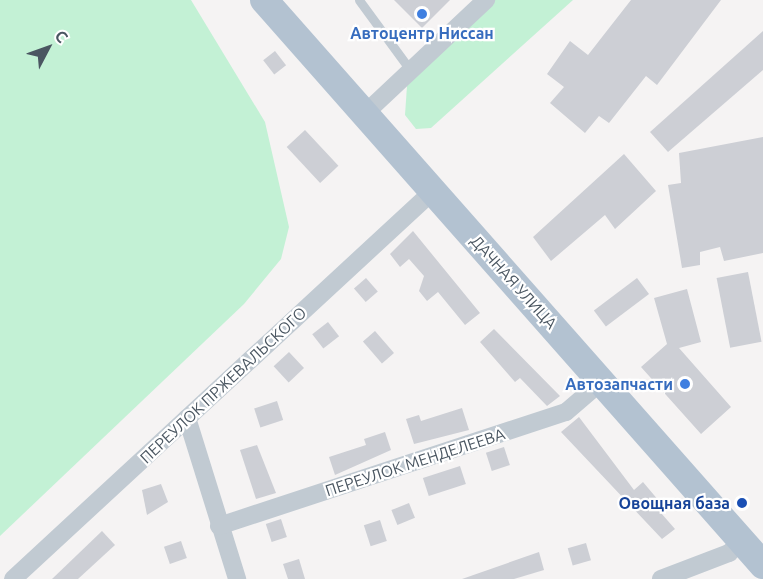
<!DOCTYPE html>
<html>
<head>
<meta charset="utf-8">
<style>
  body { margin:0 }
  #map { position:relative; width:763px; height:579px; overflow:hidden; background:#f5f3f3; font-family:Ubuntu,sans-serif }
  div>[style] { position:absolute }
  .green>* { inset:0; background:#c3f1d5 }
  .building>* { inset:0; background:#cdcfd5; transform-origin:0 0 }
  .service>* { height:9px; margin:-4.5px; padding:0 4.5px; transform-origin:4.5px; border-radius:4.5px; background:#c1cad2 }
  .minor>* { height:18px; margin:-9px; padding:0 9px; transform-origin:9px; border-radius:9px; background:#c1cad2 }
  .primary>* { height:28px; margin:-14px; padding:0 14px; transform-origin:14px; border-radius:14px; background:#b3c2d1 }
  .dots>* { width:16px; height:16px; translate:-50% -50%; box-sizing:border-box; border:3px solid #fff; border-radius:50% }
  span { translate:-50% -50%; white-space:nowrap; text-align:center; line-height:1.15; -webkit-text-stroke:4.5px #fff; paint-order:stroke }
  .shop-label { font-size:16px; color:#366cbe; font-weight:700 }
  .right { translate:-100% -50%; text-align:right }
  .street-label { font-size:16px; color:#4a5661 }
  .transit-label { font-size:16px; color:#164399; font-weight:700 }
  .north { position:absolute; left:18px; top:18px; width:60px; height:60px; -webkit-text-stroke:4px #fff; paint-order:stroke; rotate:49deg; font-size:16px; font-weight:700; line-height:24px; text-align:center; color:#4a5661 }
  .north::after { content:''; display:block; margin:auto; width:21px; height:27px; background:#4a5661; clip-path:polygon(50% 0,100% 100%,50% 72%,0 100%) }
</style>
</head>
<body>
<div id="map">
  <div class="green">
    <div style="clip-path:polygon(0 0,191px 0,265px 122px,289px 227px,281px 259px,244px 304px,0 536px)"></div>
    <div style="clip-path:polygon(495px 0,573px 0,431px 128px,416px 129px,405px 115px,407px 86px)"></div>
  </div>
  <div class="building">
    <div style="clip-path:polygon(394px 0,450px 0,422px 28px)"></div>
    <div style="clip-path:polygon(631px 0,721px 0,657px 85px,646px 76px,609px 123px,599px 116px,585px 133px,550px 103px,564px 87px,547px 74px,570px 41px,588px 55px)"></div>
    <div style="clip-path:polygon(763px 31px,763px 70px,668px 152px,650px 132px)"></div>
    <div style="left:275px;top:51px;width:18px;height:15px;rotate:52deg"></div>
    <div style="left:305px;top:130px;width:49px;height:25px;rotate:47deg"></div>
    <div style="clip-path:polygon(763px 137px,763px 253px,724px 261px,720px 247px,700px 252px,700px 265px,682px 268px,668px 185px,681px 183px,679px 153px)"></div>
    <div style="clip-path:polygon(624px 154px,656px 191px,615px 229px,605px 215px,551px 261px,533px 237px)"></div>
    <div style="clip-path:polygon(413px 231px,480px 313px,465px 325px,438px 292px,427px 301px,419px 291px,424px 276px,409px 259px,400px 267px,390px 254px)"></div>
    <div style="left:748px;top:272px;width:71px;height:32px;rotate:79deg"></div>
    <div style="left:366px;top:278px;width:18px;height:16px;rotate:49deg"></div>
    <div style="left:637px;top:278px;width:20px;height:54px;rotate:53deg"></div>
    <div style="clip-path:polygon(687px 289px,701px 342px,679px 348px,731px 407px,701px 434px,641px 367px,667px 344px,654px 298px)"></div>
    <div style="left:328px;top:322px;width:18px;height:20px;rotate:52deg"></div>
    <div style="clip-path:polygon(494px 329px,560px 396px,547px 406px,520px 378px,515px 382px,480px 342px)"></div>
    <div style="left:375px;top:331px;width:29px;height:16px;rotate:49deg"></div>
    <div style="left:289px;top:352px;width:22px;height:21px;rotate:47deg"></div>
    <div style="left:277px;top:401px;width:20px;height:24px;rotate:72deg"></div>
    <div style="clip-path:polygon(462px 408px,469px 430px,414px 444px,406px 419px,419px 415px,421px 421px)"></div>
    <div style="clip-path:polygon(579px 417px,634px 490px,643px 482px,659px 501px,654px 505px,675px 529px,662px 539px,561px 432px)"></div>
    <div style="clip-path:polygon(385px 432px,391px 450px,335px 475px,329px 457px,366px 445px,364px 439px)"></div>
    <div style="clip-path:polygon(257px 445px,276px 493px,256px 499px,240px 450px)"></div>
    <div style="left:504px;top:447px;width:19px;height:19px;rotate:72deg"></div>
    <div style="left:460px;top:466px;width:19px;height:39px;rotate:72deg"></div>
    <div style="clip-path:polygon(161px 484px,168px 502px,147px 515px,142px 490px)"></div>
    <div style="left:409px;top:503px;width:16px;height:19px;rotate:68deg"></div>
    <div style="left:281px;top:519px;width:19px;height:16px;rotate:72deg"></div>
    <div style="left:380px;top:520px;width:22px;height:17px;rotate:72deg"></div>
    <div style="clip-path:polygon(102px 531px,115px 545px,78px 579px,52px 579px)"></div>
    <div style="left:181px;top:541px;width:18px;height:18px;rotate:71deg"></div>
    <div style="left:586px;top:543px;width:18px;height:19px;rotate:74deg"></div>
    <div style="clip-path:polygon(539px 552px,544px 570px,514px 579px,462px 579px)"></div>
    <div style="clip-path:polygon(299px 559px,305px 579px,288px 579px,283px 564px)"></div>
  </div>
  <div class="service">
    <div style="left:359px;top:0;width:88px;rotate:53.8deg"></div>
  </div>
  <div class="minor">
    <div style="left:374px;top:105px;width:154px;rotate:-43.2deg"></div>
    <div style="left:187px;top:418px;width:169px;rotate:72.7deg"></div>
    <div style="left:219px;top:526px;width:365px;rotate:-18.2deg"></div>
    <div style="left:566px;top:412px;width:48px;rotate:-40.7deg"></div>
    <div style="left:13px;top:579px;width:572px;rotate:-42.73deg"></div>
    <div style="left:661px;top:579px;width:73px;rotate:-20.9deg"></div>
    <div style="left:729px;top:553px;width:18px;rotate:-43deg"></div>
  </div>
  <div class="primary">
    <div style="left:264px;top:0;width:754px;rotate:48.55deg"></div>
  </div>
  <div class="dots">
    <div style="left:422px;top:14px;background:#3f7fe0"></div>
    <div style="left:685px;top:384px;background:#3f7fe0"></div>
    <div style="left:742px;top:503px;background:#1a4fb4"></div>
  </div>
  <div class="shop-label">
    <span style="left:422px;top:33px">Автоцентр Ниссан</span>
    <span class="right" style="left:673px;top:384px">Автозапчасти</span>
  </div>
  <div class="street-label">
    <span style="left:514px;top:282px;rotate:48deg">ДАЧНАЯ УЛИЦА</span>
    <span style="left:223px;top:385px;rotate:-43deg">ПЕРЕУЛОК ПРЖЕВАЛЬСКОГО</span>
    <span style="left:415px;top:462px;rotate:-18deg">ПЕРЕУЛОК МЕНДЕЛЕЕВА</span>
  </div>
  <div class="transit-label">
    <span class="right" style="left:730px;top:503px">Овощная база</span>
  </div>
  <div class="north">С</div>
</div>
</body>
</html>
